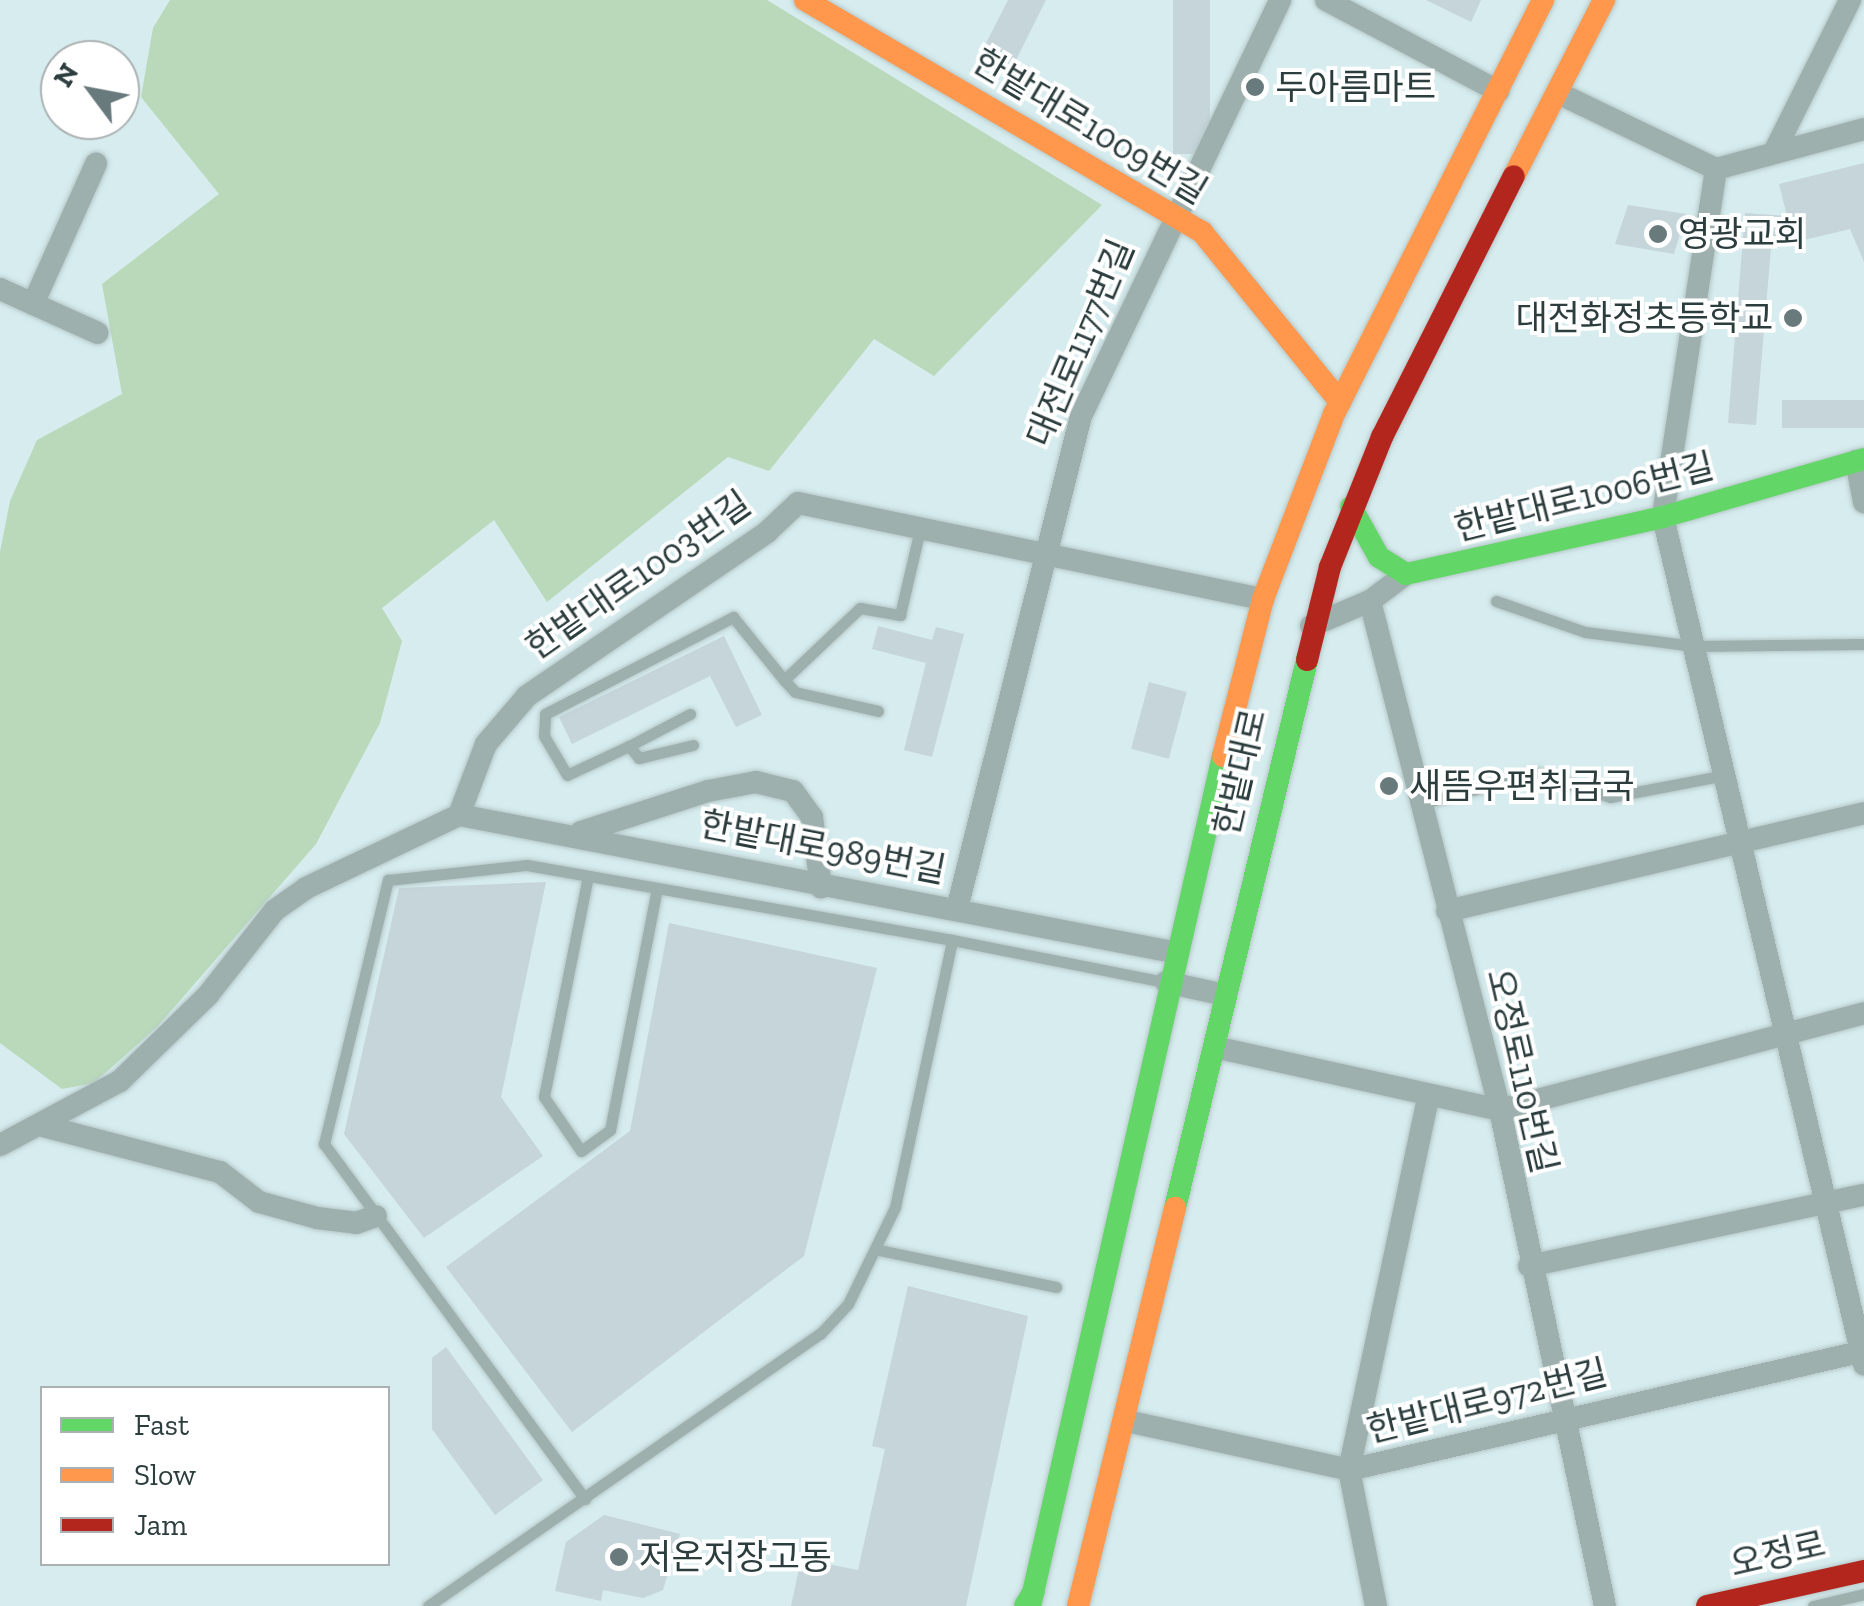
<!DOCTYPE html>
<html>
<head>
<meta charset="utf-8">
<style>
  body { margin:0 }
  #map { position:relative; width:1864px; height:1606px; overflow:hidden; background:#d6ecee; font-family:"Zilla Slab","Noto Sans KR",serif }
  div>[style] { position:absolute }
  .forest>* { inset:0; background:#b9d9ba }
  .building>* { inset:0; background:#c5d5da; transform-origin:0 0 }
  .roads { filter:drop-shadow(0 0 2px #b6c7c8) drop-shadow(0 0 2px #b6c7c8) }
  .lane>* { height:11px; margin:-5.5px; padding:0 5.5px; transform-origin:5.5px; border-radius:5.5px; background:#9db0ad }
  .street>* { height:22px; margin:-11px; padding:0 11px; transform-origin:11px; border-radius:11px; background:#9db0ad }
  .fast>* { height:22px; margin:-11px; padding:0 11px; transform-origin:11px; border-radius:11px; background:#63d668 }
  .slow>* { height:22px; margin:-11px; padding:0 11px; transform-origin:11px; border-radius:11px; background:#ff974d }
  .jam>* { height:22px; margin:-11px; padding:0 11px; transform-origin:11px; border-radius:11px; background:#b3261e }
  .dots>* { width:28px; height:28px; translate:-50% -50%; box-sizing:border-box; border:5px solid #fff; border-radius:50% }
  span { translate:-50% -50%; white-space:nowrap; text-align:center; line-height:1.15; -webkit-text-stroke:8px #fff; paint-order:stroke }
  .poi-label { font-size:35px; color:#2c3d3e }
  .left { translate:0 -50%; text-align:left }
  .right { translate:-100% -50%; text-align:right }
  .street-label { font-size:35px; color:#2c3d3e }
  .legend { position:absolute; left:40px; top:1386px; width:350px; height:180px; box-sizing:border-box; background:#fff; border:2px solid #abb1b2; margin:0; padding:12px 18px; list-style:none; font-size:30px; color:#2c3d3e }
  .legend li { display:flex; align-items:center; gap:20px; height:50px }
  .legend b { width:50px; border:2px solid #abb1b2 }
  .north { position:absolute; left:40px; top:40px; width:100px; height:100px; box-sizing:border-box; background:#fff; border:2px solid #abb1b2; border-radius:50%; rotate:302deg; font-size:28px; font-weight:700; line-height:40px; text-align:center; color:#2c3d3e }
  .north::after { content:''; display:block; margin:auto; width:35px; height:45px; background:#687a7c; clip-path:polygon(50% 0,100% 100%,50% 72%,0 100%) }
</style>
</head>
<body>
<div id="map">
  <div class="forest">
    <div style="clip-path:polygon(170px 0,767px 0,1102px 205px,934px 376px,874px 339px,769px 471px,728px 457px,547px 602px,494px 520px,382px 608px,402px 641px,380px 723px,316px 844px,157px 1027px,94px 1083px,62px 1089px,0 1043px,0 552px,10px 501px,37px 440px,122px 394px,102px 284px,219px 194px,141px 97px,153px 28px)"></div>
  </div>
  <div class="building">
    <div style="clip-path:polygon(1008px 0,1046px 0,1011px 70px,980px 55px)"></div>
    <div style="left:1173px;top:0;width:37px;height:154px"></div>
    <div style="clip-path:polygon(1426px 0,1481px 0,1471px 22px)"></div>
    <div style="clip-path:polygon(1864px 163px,1864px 262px,1850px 229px,1771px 248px,1756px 425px,1728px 423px,1745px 213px,1787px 216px,1779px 184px)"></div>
    <div style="clip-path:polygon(1628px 205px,1686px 214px,1674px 254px,1615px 244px)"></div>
    <div style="left:1864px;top:400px;width:28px;height:82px;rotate:90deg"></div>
    <div style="clip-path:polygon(878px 626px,932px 640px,936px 627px,964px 634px,932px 757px,904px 750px,926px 663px,872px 649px)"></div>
    <div style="clip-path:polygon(724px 636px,762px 715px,736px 727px,710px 676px,572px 744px,559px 717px)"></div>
    <div style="left:1149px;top:682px;width:39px;height:69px;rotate:15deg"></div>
    <div style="clip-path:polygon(546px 882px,501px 1097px,543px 1156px,424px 1238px,344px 1134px,399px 888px)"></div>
    <div style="clip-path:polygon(669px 923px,877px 968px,804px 1256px,572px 1432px,446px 1267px,630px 1131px)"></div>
    <div style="clip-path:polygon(908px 1286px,1028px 1316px,966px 1606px,791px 1606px,801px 1559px,858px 1570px,885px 1449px,872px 1446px)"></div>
    <div style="clip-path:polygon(446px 1347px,543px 1480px,495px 1515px,432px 1429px,432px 1358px)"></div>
    <div style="clip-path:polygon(604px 1515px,680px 1534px,663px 1590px,643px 1598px,603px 1590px,601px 1601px,555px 1591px,566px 1542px)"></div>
  </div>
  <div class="roads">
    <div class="lane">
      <div style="left:1496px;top:601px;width:94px;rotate:19.2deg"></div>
      <div style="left:1585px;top:632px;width:110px;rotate:7.3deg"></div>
      <div style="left:1694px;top:646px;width:170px;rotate:-0.7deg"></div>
      <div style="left:784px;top:680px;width:16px;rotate:47deg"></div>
      <div style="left:795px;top:692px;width:85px;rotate:12.9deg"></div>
      <div style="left:693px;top:745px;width:56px;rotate:166.5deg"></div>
      <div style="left:639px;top:758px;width:16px;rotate:-130deg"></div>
      <div style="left:629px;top:746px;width:68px;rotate:154.9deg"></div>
      <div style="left:567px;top:775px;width:45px;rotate:-120.5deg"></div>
      <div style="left:544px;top:736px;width:22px;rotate:-87deg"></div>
      <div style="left:545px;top:714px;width:212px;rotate:-27.3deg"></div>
      <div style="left:733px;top:617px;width:81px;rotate:51deg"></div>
      <div style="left:784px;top:680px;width:105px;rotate:-43.5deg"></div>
      <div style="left:860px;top:608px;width:41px;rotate:9.9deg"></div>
      <div style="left:900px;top:615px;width:88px;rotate:-76.9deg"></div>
      <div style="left:629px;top:746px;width:69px;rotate:-27.7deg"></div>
      <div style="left:1420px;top:804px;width:120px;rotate:-15deg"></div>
      <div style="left:1536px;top:773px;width:78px;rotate:18deg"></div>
      <div style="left:1610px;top:797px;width:117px;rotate:-10.8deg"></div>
      <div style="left:588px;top:876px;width:225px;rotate:101.3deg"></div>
      <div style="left:544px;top:1097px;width:65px;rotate:55.6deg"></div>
      <div style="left:581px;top:1151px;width:36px;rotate:-36deg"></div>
      <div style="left:610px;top:1130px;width:246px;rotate:-79deg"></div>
      <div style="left:879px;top:1250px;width:181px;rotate:11.8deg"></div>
      <div style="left:585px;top:1499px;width:441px;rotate:-126.3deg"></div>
      <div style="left:324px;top:1144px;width:272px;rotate:-76.4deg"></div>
      <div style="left:388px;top:880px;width:140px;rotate:-6.2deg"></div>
      <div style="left:527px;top:865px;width:432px;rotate:10deg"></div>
      <div style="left:428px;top:1606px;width:477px;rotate:-34.8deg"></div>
      <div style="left:820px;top:1334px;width:41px;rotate:-47deg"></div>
      <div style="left:848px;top:1304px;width:108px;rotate:-64.1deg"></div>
      <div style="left:895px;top:1207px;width:273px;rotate:-77.9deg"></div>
      <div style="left:952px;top:940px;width:212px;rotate:11.2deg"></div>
      <div style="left:1813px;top:1606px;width:52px;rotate:-13.2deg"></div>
    </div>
    <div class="street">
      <div style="left:1326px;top:0;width:195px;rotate:27.9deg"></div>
      <div style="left:1558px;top:93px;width:175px;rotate:25.7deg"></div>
      <div style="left:1716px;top:169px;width:153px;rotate:-15.1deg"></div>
      <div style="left:1775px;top:150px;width:168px;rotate:-63.4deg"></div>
      <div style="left:1716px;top:169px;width:352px;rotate:98.7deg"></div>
      <div style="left:1663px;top:517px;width:871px;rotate:76.65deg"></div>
      <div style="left:0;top:289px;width:107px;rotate:24.2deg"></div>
      <div style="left:33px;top:304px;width:154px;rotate:-65.8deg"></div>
      <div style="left:1856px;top:461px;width:42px;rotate:79deg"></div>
      <div style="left:1406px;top:574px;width:45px;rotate:143.1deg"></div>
      <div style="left:1370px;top:601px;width:525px;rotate:75.67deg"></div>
      <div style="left:1500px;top:1110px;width:507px;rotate:78.05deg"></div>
      <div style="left:1311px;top:626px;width:64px;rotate:-23deg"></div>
      <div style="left:459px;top:815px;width:727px;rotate:10.86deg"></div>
      <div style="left:581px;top:832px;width:133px;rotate:-17.9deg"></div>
      <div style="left:708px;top:791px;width:49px;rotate:-10.6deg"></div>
      <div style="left:756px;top:782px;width:38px;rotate:14deg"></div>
      <div style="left:793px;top:791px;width:32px;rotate:54deg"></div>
      <div style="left:812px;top:817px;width:71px;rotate:82.7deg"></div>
      <div style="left:957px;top:909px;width:508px;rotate:-75.88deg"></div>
      <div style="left:1081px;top:416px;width:461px;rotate:-64.4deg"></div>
      <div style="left:1447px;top:911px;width:428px;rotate:-13.2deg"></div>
      <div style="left:1166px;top:982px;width:60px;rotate:12.4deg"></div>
      <div style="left:1214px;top:1047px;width:293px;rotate:12.4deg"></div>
      <div style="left:1500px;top:1110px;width:377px;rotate:-14.9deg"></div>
      <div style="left:43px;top:1126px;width:183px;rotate:14.6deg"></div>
      <div style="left:220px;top:1172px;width:49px;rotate:37.6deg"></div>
      <div style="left:259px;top:1202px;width:60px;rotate:15.4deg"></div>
      <div style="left:317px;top:1218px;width:39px;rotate:7deg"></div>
      <div style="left:356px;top:1223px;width:21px;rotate:-19deg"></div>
      <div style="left:0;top:1145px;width:136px;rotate:-28.1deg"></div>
      <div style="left:120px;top:1081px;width:123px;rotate:-44.3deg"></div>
      <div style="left:208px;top:995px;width:108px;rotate:-51.8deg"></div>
      <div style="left:275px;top:910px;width:38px;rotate:-35deg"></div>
      <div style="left:306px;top:888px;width:170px;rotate:-25.5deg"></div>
      <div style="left:459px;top:815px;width:76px;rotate:-69.2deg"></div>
      <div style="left:486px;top:744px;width:63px;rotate:-49.5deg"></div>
      <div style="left:527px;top:696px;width:291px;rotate:-34.3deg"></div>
      <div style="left:767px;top:532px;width:42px;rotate:-43.1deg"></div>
      <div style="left:798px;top:503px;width:475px;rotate:11.7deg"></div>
      <div style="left:1529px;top:1266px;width:342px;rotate:-12deg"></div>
      <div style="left:1127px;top:1421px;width:227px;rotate:12.4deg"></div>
      <div style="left:1349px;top:1470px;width:529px;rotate:-13.01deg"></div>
      <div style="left:1376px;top:1606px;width:139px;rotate:-101.2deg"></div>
      <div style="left:1349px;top:1470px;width:383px;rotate:-78deg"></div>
    </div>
    <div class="fast">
      <div style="left:1351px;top:507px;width:57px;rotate:60.8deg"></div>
      <div style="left:1379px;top:557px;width:32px;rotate:32deg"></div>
      <div style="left:1406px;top:574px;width:263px;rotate:-12.5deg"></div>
      <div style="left:1663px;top:517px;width:209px;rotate:-16.1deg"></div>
      <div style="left:1175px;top:1208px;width:564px;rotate:-76.46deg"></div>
      <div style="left:1025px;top:1606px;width:17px;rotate:-59deg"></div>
      <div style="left:1030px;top:1606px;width:872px;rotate:-77.21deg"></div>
    </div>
    <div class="slow">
      <div style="left:805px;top:0;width:460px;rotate:30.3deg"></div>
      <div style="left:1202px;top:232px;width:219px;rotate:50.9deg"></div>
      <div style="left:1514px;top:176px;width:198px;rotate:-62.9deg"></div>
      <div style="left:1223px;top:756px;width:162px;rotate:-75.7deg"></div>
      <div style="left:1263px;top:599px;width:198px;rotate:-69deg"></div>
      <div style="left:1334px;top:414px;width:464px;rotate:-63.2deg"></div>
      <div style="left:1078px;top:1606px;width:410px;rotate:-76.3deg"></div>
    </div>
    <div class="jam">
      <div style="left:1307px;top:660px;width:96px;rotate:-76.1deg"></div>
      <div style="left:1330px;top:567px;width:140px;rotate:-68.2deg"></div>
      <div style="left:1382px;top:437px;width:292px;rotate:-63.2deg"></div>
      <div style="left:1707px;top:1606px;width:161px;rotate:-12.6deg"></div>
    </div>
  </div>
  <div class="dots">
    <div style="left:1255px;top:87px;background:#687a7c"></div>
    <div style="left:1658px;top:234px;background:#687a7c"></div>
    <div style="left:1793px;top:318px;background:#687a7c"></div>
    <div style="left:1389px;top:786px;background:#687a7c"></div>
    <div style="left:619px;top:1557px;background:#687a7c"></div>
  </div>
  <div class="poi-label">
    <span class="left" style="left:1275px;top:87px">두아름마트</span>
    <span class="left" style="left:1678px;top:234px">영광교회</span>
    <span class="right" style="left:1773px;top:318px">대전화정초등학교</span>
    <span class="left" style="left:1409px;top:786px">새뜸우편취급국</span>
    <span class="left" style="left:639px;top:1557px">저온저장고동</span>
  </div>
  <div class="street-label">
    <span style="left:1090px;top:126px;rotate:31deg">한밭대로1009번길</span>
    <span style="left:1080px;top:343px;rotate:-67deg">대전로1177번길</span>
    <span style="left:1584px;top:497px;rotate:-14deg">한밭대로1006번길</span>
    <span style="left:638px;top:575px;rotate:-35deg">한밭대로1003번길</span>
    <span style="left:1240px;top:772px;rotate:-77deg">한밭대로</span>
    <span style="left:823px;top:847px;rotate:11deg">한밭대로989번길</span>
    <span style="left:1522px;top:1071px;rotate:77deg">오정로110번길</span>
    <span style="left:1487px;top:1401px;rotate:-14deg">한밭대로972번길</span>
    <span style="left:1778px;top:1554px;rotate:-13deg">오정로</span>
  </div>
  <ul class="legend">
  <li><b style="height:12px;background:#63d668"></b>Fast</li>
  <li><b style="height:12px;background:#ff974d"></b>Slow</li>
  <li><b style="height:12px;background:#b3261e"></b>Jam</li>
  </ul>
  <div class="north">N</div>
</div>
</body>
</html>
